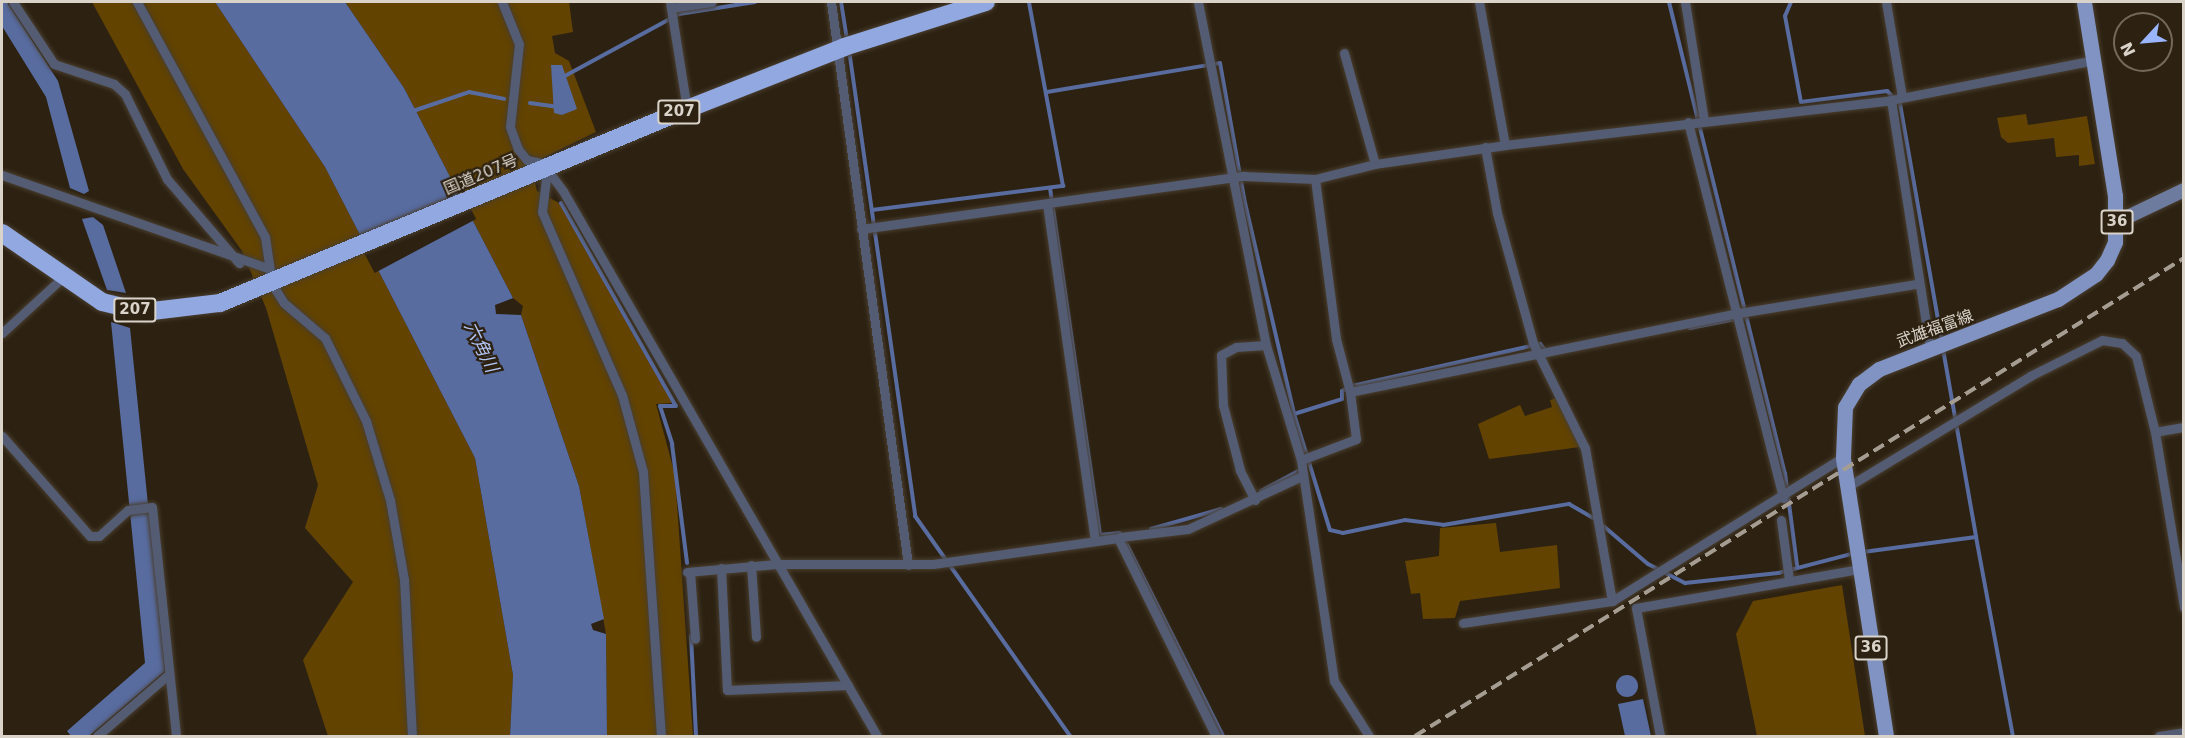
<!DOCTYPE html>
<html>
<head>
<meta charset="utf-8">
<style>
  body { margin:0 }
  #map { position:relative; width:2185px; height:738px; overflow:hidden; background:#2d2212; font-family:"DejaVu Sans","Noto Sans JP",sans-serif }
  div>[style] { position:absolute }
  .green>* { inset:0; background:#624300 }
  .water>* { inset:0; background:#586ca0 }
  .round { border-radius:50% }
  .pier>* { inset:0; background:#2d2212; transform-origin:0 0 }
  .stream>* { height:4px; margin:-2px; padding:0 2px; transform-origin:2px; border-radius:2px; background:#586ca0 }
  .roads { filter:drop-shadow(0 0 2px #493e2f) drop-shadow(0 0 2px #493e2f) }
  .street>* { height:9px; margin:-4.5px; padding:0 4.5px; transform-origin:4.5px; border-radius:4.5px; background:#535c73 }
  .secondary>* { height:14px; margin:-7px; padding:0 7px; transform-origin:7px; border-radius:7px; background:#6d7b9f }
  .primary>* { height:15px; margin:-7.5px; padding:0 7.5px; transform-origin:7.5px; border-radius:7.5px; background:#8093c2 }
  .highway>* { height:18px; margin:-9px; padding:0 9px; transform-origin:9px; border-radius:9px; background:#92a8e1 }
  .rail>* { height:4px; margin-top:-2px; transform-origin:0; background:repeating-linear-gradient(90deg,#a59d91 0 12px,transparent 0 18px) }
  span { translate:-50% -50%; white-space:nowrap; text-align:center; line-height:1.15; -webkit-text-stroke:4.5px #2d2212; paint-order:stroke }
  .shield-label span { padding:2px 4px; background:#2d2212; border:2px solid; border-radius:4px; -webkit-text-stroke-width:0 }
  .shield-label { font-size:15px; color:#dad3c9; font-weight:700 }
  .street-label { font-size:16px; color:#dad3c9 }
  .water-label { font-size:18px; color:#b0c3f2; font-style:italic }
  .frame { position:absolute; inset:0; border:3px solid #dad3c9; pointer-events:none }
  .north { position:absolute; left:2113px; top:12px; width:60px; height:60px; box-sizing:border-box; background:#2d2212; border:2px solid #72695b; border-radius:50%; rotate:244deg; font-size:16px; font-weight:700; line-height:24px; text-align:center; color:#dad3c9 }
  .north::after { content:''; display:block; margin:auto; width:21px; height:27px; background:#9ab5fd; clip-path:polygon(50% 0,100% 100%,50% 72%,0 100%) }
</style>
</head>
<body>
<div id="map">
  <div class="green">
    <div style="clip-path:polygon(92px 2px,215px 2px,325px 167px,475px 458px,513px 675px,510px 736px,328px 736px,303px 660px,353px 582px,305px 528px,318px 485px,266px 308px,242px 251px,183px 169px)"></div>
    <div style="clip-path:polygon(345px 2px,569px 2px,573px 32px,552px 36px,555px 53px,569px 61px,596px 132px,530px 164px,537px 191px,559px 203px,672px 403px,656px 404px,675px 475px,693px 736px,607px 736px,606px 634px,579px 486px,521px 315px,523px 306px,513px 298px,404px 88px)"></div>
    <div style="clip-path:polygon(2026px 114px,2028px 125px,2087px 116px,2095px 164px,2079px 166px,2079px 155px,2056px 157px,2054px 138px,2008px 143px,2001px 137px,1997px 118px)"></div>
    <div style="clip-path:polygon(1559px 397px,1580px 447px,1489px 459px,1478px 424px,1520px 405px,1525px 416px,1552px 407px,1550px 400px)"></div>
    <div style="clip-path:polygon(1496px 523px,1500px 552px,1557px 545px,1560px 588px,1460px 601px,1455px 618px,1423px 619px,1420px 593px,1411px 594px,1405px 561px,1439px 556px,1440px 528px)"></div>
    <div style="clip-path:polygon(1842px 585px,1865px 736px,1757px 736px,1736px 634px,1753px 601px)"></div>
  </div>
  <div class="water">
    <div style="clip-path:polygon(2px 2px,7px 2px,58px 81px,89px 191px,84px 194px,70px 188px,46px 97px,2px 26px)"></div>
    <div style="clip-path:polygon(215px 2px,345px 2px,404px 88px,513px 298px,495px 305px,496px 314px,521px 315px,579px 486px,604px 619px,591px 624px,593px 630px,606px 634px,607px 736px,510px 736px,513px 675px,475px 458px,325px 167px)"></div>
    <div style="clip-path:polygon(551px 65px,562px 65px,577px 109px,562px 115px,554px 113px)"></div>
    <div style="clip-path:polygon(93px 217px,103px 225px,126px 293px,107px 290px,82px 219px)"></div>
    <div style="clip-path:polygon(111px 322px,130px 328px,165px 671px,89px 736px,71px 736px,67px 731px,145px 663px)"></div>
    <div class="round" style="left:1616px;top:675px;width:22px;height:22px"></div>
    <div style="clip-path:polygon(1643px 699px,1651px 736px,1625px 736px,1618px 704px)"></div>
  </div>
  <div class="pier">
    <div style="left:464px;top:196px;width:26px;height:115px;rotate:62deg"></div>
  </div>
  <div class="stream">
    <div style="left:841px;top:2px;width:37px;rotate:81deg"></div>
    <div style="left:1669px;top:2px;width:485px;rotate:76.2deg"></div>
    <div style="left:1785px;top:473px;width:93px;rotate:82.6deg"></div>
    <div style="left:1791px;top:2px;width:15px;rotate:113deg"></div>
    <div style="left:1785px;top:16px;width:87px;rotate:79.5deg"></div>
    <div style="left:1801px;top:102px;width:87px;rotate:-7.3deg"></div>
    <div style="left:1887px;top:91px;width:18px;rotate:45deg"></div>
    <div style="left:1900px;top:104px;width:241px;rotate:80deg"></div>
    <div style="left:849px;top:50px;width:471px;rotate:81.9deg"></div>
    <div style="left:915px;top:516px;width:269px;rotate:54.8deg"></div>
    <div style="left:563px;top:77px;width:132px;rotate:-28.5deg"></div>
    <div style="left:679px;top:14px;width:77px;rotate:-9deg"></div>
    <div style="left:1047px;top:92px;width:175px;rotate:-9.5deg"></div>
    <div style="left:1220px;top:63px;width:142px;rotate:79.9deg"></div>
    <div style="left:1245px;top:203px;width:217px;rotate:76.9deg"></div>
    <div style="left:1294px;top:414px;width:121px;rotate:72.8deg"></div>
    <div style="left:1330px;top:530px;width:13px;rotate:13deg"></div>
    <div style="left:1343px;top:533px;width:63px;rotate:-11.8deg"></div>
    <div style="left:1405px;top:520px;width:38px;rotate:7deg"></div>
    <div style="left:1443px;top:525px;width:128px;rotate:-9.5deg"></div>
    <div style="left:1569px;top:504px;width:30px;rotate:30deg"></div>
    <div style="left:530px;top:103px;width:27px;rotate:8deg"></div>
    <div style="left:413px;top:111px;width:59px;rotate:-18.7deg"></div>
    <div style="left:469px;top:92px;width:36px;rotate:11deg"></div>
    <div style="left:1050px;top:188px;width:351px;rotate:81.8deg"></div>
    <div style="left:1100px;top:535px;width:20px;rotate:-6deg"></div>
    <div style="left:561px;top:203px;width:233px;rotate:60.5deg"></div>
    <div style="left:676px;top:406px;width:16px;rotate:180deg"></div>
    <div style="left:660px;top:406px;width:40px;rotate:72deg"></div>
    <div style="left:672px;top:444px;width:120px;rotate:82.8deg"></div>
    <div style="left:872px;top:210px;width:193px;rotate:-7.2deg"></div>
    <div style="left:1063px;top:186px;width:187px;rotate:-100.5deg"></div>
    <div style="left:1690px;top:328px;width:56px;rotate:-11.3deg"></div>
    <div style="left:1943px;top:349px;width:191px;rotate:80deg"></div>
    <div style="left:1294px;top:414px;width:50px;rotate:-17.4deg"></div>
    <div style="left:1342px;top:399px;width:8px;rotate:-90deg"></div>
    <div style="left:1342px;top:391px;width:11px;rotate:-27deg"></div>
    <div style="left:1352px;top:386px;width:193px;rotate:-12.6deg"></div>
    <div style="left:1540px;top:344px;width:9px;rotate:49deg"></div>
    <div style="left:1261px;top:491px;width:47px;rotate:-28.2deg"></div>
    <div style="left:1601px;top:524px;width:62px;rotate:40.4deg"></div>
    <div style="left:1648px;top:564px;width:42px;rotate:27.2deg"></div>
    <div style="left:1685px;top:583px;width:94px;rotate:-6.1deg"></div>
    <div style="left:1778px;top:573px;width:80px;rotate:-14.6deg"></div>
    <div style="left:1151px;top:529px;width:73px;rotate:-15.9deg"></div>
    <div style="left:1124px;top:539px;width:220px;rotate:63.3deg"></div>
    <div style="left:1863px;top:552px;width:114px;rotate:-7.6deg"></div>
    <div style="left:1976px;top:537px;width:202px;rotate:79.5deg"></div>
    <div style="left:691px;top:636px;width:100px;rotate:87.1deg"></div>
  </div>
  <div class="roads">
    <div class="street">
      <div style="left:13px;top:2px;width:74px;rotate:56.5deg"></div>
      <div style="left:54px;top:64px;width:63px;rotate:18.4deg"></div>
      <div style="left:114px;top:84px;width:15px;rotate:42deg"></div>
      <div style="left:125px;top:94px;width:95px;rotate:63.7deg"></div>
      <div style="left:167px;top:179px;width:111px;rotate:49.4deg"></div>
      <div style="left:137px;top:2px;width:268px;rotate:61.4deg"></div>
      <div style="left:265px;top:237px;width:48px;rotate:81.5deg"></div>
      <div style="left:272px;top:284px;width:22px;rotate:58deg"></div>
      <div style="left:284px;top:303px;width:54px;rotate:40.5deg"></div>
      <div style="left:325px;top:338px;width:93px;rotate:63.7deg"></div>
      <div style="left:366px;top:421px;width:83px;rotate:73.1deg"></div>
      <div style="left:390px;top:500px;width:80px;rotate:80deg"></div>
      <div style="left:404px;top:579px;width:157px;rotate:87.1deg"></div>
      <div style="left:502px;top:2px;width:45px;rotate:68deg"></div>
      <div style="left:519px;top:44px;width:83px;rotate:96.2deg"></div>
      <div style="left:510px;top:127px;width:23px;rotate:70deg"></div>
      <div style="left:518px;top:149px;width:14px;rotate:51deg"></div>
      <div style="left:527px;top:160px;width:15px;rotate:11deg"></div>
      <div style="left:542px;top:163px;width:35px;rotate:53deg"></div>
      <div style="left:563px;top:191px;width:629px;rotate:60.05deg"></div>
      <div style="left:670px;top:2px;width:108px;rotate:81deg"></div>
      <div style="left:831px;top:2px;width:568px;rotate:82.21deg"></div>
      <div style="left:1198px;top:2px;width:350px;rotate:78.8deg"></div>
      <div style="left:1266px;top:345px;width:120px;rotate:73.1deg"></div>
      <div style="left:1301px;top:460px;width:223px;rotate:81.5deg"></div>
      <div style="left:1334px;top:681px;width:65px;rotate:57.5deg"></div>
      <div style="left:1479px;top:2px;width:145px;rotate:79.7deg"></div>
      <div style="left:1685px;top:2px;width:121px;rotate:80.9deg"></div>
      <div style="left:1886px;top:2px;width:96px;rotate:80.4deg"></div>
      <div style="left:671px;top:8px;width:41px;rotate:-8.3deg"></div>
      <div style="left:1344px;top:53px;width:115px;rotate:74.4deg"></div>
      <div style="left:1891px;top:100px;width:253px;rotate:81.1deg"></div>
      <div style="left:1688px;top:122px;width:388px;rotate:75.8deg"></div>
      <div style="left:1485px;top:147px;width:67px;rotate:79.7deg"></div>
      <div style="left:1497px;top:213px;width:135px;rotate:74.5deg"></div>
      <div style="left:1533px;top:343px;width:117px;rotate:63.7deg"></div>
      <div style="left:1585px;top:448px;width:155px;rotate:80deg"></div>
      <div style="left:547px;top:171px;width:41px;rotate:97deg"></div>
      <div style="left:542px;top:212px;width:200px;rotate:66.4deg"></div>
      <div style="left:622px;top:395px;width:80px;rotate:74.7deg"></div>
      <div style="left:643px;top:472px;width:265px;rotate:86.1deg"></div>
      <div style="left:2px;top:175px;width:282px;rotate:19.3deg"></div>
      <div style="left:1315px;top:179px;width:161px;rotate:82.5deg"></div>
      <div style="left:1336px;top:339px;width:55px;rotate:75.2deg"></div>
      <div style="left:1350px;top:392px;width:397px;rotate:-11.5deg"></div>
      <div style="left:1739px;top:313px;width:180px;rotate:-9.3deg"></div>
      <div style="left:1047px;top:204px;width:340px;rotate:81.9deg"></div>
      <div style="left:861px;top:229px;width:387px;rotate:-7.9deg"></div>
      <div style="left:1244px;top:176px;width:71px;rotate:2.4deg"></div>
      <div style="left:1315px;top:179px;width:62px;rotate:-14deg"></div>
      <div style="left:1375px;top:164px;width:131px;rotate:-8.3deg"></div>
      <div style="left:1505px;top:145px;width:389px;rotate:-6.6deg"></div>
      <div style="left:1891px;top:100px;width:207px;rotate:-11.1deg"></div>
      <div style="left:2px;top:333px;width:81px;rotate:-42.5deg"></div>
      <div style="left:2155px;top:432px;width:29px;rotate:-10deg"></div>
      <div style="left:2px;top:436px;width:133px;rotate:48.7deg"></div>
      <div style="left:90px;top:536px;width:9px"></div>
      <div style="left:99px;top:536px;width:39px;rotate:-42deg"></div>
      <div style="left:128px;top:510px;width:24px;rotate:-7deg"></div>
      <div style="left:152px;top:507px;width:230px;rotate:84deg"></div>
      <div style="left:1301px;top:460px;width:59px;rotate:-20.9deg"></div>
      <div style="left:1356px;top:439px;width:47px;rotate:-97.3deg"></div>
      <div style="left:1847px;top:487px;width:214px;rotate:-31.2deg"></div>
      <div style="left:2030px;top:376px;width:80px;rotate:-26.6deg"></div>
      <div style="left:2102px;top:340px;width:20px;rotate:9deg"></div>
      <div style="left:2122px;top:343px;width:19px;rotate:43deg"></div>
      <div style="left:2136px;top:356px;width:78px;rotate:76deg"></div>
      <div style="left:2155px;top:432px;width:178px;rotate:80.6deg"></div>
      <div style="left:1255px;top:500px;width:34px;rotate:-117deg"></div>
      <div style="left:1240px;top:470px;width:67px;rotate:-104.7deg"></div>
      <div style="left:1223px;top:405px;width:50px;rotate:-92.3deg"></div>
      <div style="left:1221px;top:355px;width:17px;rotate:-28deg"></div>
      <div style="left:1236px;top:347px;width:30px;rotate:-4deg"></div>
      <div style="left:1781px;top:520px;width:61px;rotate:82.4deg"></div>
      <div style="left:1120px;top:537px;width:68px;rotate:-6.7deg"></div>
      <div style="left:1188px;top:529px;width:126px;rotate:-24.9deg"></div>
      <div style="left:751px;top:565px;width:72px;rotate:86deg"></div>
      <div style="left:721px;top:568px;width:122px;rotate:87.2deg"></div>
      <div style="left:727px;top:690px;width:121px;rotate:-2.4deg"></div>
      <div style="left:687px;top:572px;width:90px;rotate:-5.1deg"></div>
      <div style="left:777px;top:564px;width:156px"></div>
      <div style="left:933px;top:564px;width:187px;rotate:-8deg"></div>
      <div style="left:1118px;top:538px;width:221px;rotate:63.7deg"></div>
      <div style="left:690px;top:572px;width:67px;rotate:85.7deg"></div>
      <div style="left:1463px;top:623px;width:151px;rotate:-8.4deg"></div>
      <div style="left:1612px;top:601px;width:272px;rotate:-31.9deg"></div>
      <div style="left:97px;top:736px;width:94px;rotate:-40.7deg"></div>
      <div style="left:1660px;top:736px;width:130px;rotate:-100.6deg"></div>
      <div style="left:1636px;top:608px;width:226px;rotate:-9.9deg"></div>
      <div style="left:2159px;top:736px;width:25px;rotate:-9deg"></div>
    </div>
    <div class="secondary">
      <div style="left:2117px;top:222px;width:74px;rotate:-25.5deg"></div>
    </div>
    <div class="primary">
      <div style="left:1886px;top:736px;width:282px;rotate:-98.8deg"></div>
      <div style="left:1843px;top:457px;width:50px;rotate:-87.7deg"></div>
      <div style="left:1845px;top:407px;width:27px;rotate:-59deg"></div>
      <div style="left:1859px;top:384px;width:25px;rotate:-37deg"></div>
      <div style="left:1879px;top:369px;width:192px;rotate:-21.4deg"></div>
      <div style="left:2058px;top:299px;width:45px;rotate:-33.3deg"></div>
      <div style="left:2096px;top:274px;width:18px;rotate:-52deg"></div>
      <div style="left:2107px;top:260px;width:20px;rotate:-66deg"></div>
      <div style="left:2115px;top:242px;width:46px;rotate:-90deg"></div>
      <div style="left:2115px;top:196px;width:196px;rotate:-99.1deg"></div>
    </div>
    <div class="highway">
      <div style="left:2px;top:233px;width:121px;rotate:34.6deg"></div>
      <div style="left:102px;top:302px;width:43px;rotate:13.4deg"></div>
      <div style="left:144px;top:312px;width:77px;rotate:-6.8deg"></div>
      <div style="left:220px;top:303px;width:506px;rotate:-22.56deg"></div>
      <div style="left:687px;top:109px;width:169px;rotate:-21.5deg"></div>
      <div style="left:844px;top:47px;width:149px;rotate:-17.6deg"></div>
    </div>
  </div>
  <div class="rail">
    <div style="left:1415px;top:736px;width:905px;rotate:-31.86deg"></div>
  </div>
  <div class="shield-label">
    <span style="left:679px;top:112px">207</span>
    <span style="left:2117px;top:222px">36</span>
    <span style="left:135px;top:310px">207</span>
    <span style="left:1871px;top:648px">36</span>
  </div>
  <div class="street-label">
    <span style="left:481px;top:175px;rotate:-23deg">国道207号</span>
    <span style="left:1935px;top:329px;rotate:-20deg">武雄福富線</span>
  </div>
  <div class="water-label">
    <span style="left:481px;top:347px;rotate:64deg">六角川</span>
  </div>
  <div class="frame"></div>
  <div class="north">N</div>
</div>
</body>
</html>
